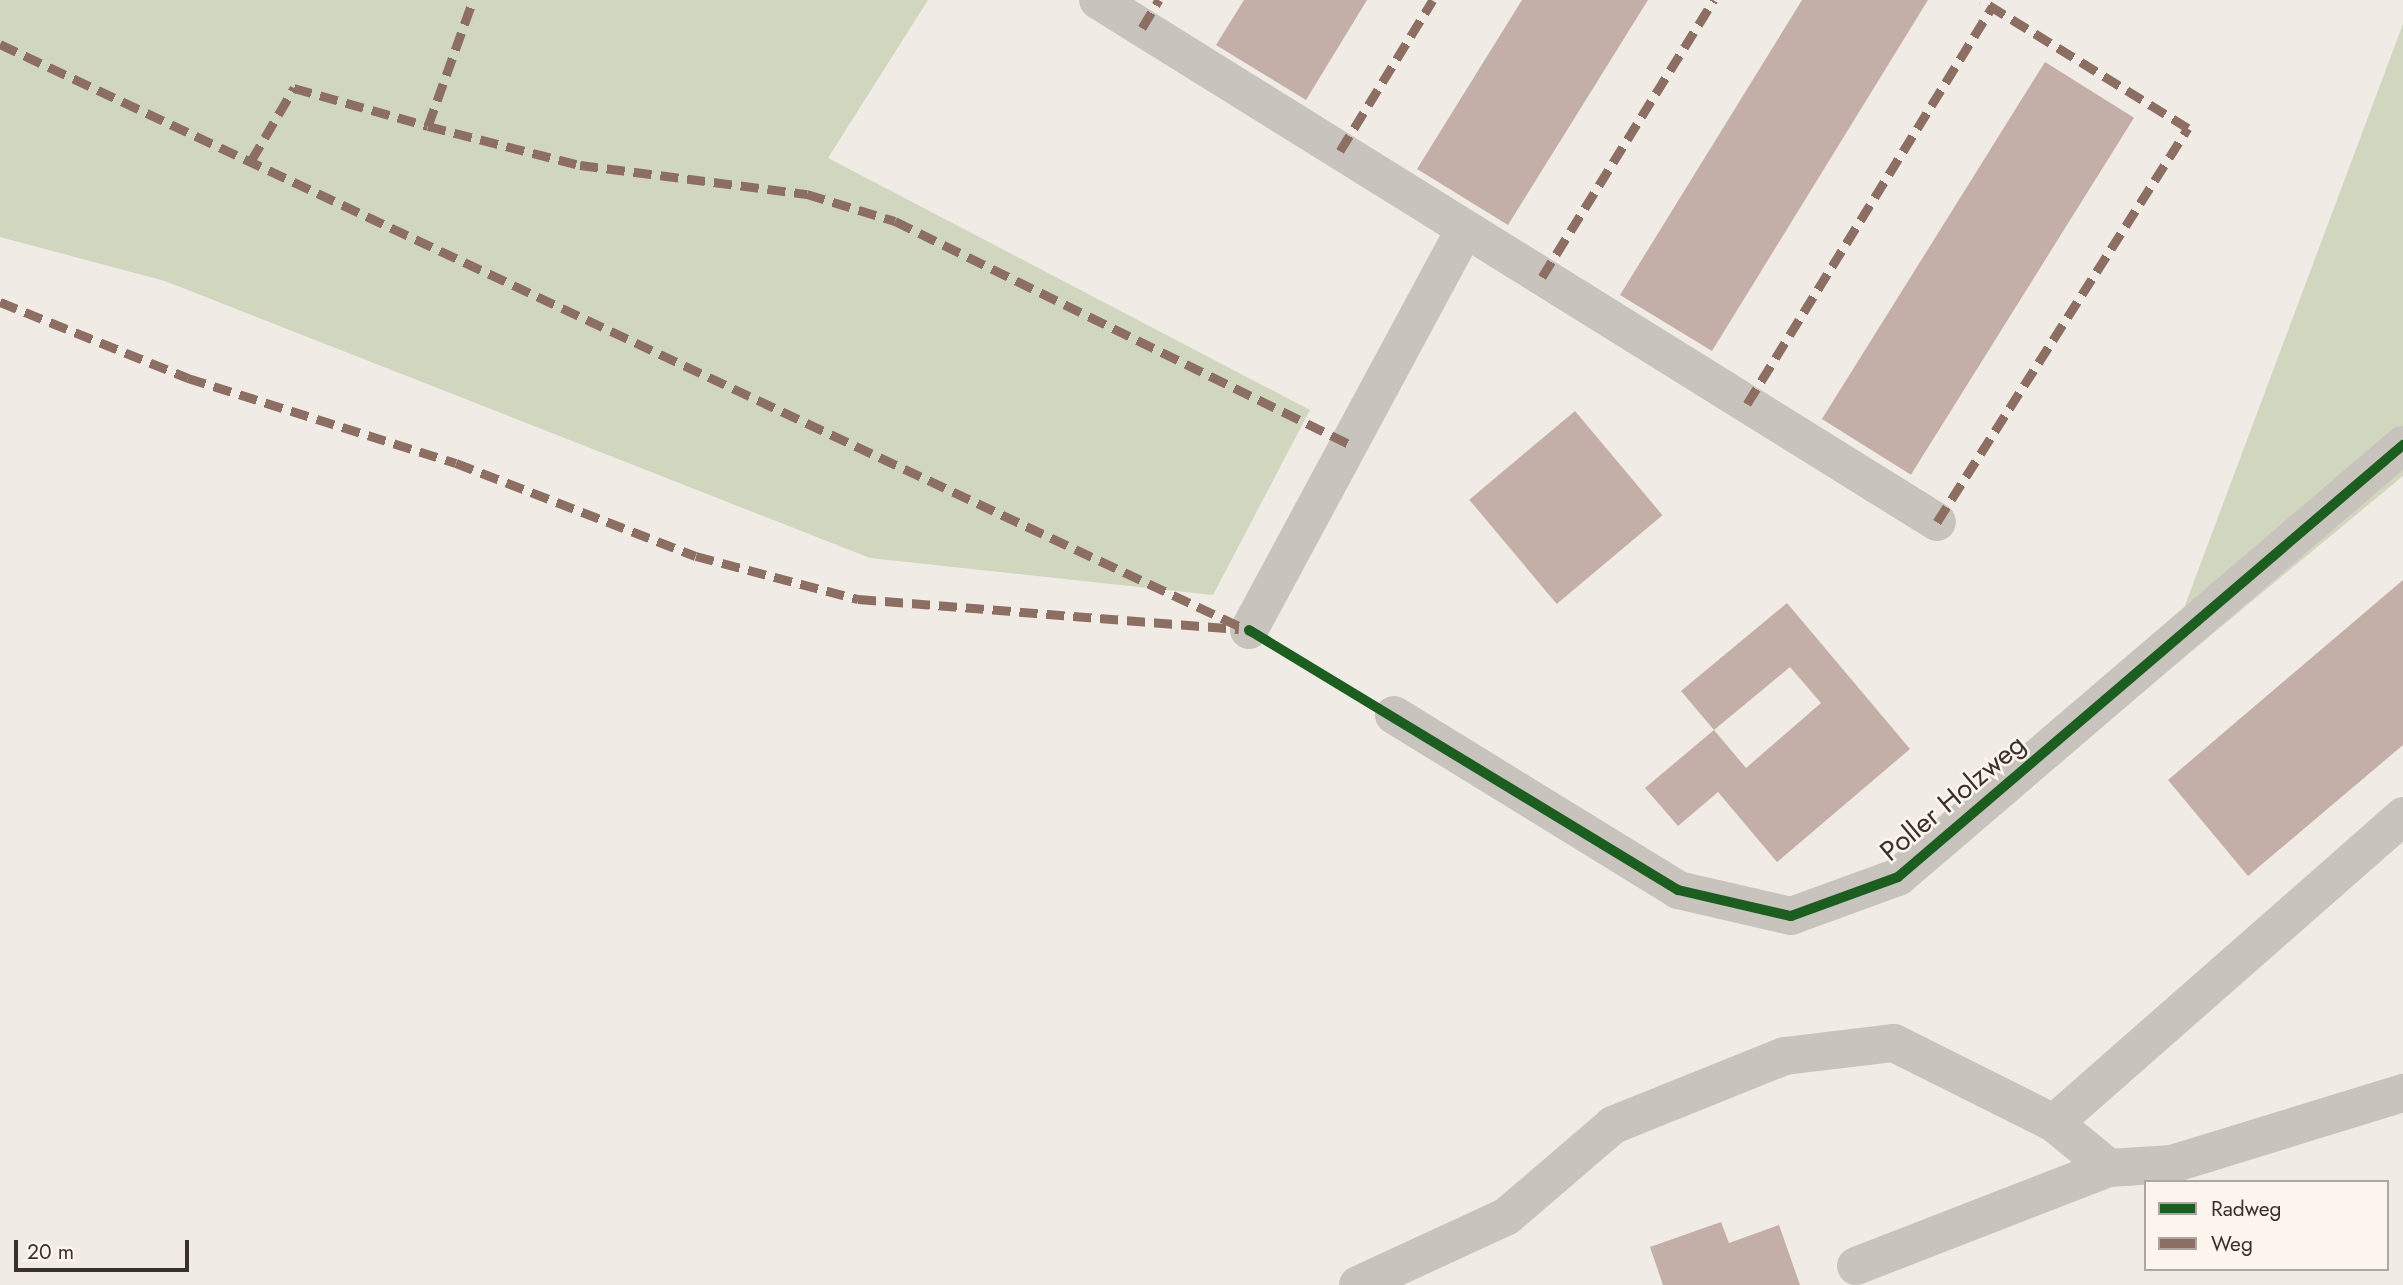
<!DOCTYPE html>
<html>
<head>
<meta charset="utf-8">
<style>
  body { margin:0 }
  #map { position:relative; width:2403px; height:1285px; overflow:hidden; background:#f0ebe5; font-family:Jost,sans-serif }
  div>[style] { position:absolute }
  .green>* { inset:0; background:#d1d6bf }
  .building>* { inset:0; background:#c3afa7; transform-origin:0 0 }
  .minor>* { height:38px; margin:-19px; padding:0 19px; transform-origin:19px; border-radius:19px; background:#c9c3be }
  .quiet>* { height:9px; margin-top:-4.5px; transform-origin:0; background:repeating-linear-gradient(90deg,#8d6e63 0 18px,transparent 0 27px) }
  .cycleway>* { height:10px; margin:-5px; padding:0 5px; transform-origin:5px; border-radius:5px; background:#1b5e20 }
  span { translate:-50% -50%; white-space:nowrap; text-align:center; line-height:1.15; -webkit-text-stroke:5px #fbf5ee; paint-order:stroke }
  .street-label { font-size:28px; color:#3b302b }
  .legend { position:absolute; left:2144px; top:1180px; width:245px; height:91px; box-sizing:border-box; background:#fbf5ee; border:2px solid #aea6a0; margin:0; padding:9px 12px; list-style:none; font-size:21px; color:#3b302b }
  .legend li { display:flex; align-items:center; gap:14px; height:35px }
  .legend b { width:35px; border:2px solid #aea6a0 }
  .scale { position:absolute; left:14px; top:1240px; width:175px; height:32px; box-sizing:border-box; border:4px solid #3b302b; border-top:0; padding-left:9px; font-size:21px; line-height:24px; white-space:nowrap; color:#3b302b; -webkit-text-stroke:5px #fbf5ee; paint-order:stroke }
</style>
</head>
<body>
<div id="map">
  <div class="green">
    <div style="clip-path:polygon(0 0,928px 0,828px 158px,1310px 410px,1213px 595px,870px 558px,165px 281px,0 237px)"></div>
    <div style="clip-path:polygon(2403px 24px,2403px 476px,2157px 680px)"></div>
  </div>
  <div class="building">
    <div style="clip-path:polygon(1244px 0,1367px 0,1306px 100px,1216px 45px)"></div>
    <div style="clip-path:polygon(1522px 0,1648px 0,1508px 225px,1417px 169px)"></div>
    <div style="clip-path:polygon(1802px 0,1928px 0,1712px 351px,1620px 295px)"></div>
    <div style="left:2045px;top:62px;width:105px;height:421px;rotate:32deg"></div>
    <div style="left:1575px;top:411px;width:136px;height:138px;rotate:50deg"></div>
    <div style="clip-path:polygon(2403px 580px,2403px 745px,2248px 876px,2168px 780px)"></div>
    <div style="clip-path:polygon(1787px 603px,1910px 749px,1777px 862px,1718px 792px,1678px 826px,1645px 788px,1714px 730px,1746px 768px,1821px 703px,1790px 667px,1714px 730px,1681px 691px)"></div>
    <div style="clip-path:polygon(1721px 1222px,1729px 1243px,1779px 1225px,1800px 1285px,1663px 1285px,1650px 1247px)"></div>
  </div>
  <div class="minor">
    <div style="left:1098px;top:0;width:988px;rotate:31.89deg"></div>
    <div style="left:1249px;top:630px;width:455px;rotate:-61.7deg"></div>
    <div style="left:1394px;top:715px;width:334px;rotate:31.6deg"></div>
    <div style="left:1678px;top:890px;width:116px;rotate:13deg"></div>
    <div style="left:1791px;top:916px;width:114px;rotate:-20deg"></div>
    <div style="left:1898px;top:877px;width:665px;rotate:-40.55deg"></div>
    <div style="left:2054px;top:1123px;width:465px;rotate:-41.3deg"></div>
    <div style="left:1856px;top:1266px;width:271px;rotate:-21.2deg"></div>
    <div style="left:2109px;top:1168px;width:63px;rotate:-3.6deg"></div>
    <div style="left:2172px;top:1164px;width:242px;rotate:-17.1deg"></div>
    <div style="left:1358px;top:1285px;width:164px;rotate:-24.8deg"></div>
    <div style="left:1507px;top:1216px;width:140px;rotate:-40.6deg"></div>
    <div style="left:1613px;top:1125px;width:185px;rotate:-21.9deg"></div>
    <div style="left:1785px;top:1056px;width:110px;rotate:-6.8deg"></div>
    <div style="left:1894px;top:1043px;width:179px;rotate:26.6deg"></div>
    <div style="left:2054px;top:1123px;width:71px;rotate:39.3deg"></div>
  </div>
  <div class="quiet">
    <div style="left:1142px;top:28px;width:33px;rotate:-59deg"></div>
    <div style="left:0;top:44px;width:1383px;rotate:25.16deg"></div>
    <div style="left:428px;top:126px;width:157px;rotate:14.4deg"></div>
    <div style="left:580px;top:165px;width:229px;rotate:7.3deg"></div>
    <div style="left:807px;top:194px;width:92px;rotate:17.1deg"></div>
    <div style="left:895px;top:221px;width:506px;rotate:26.16deg"></div>
    <div style="left:1340px;top:151px;width:177px;rotate:-58.4deg"></div>
    <div style="left:251px;top:161px;width:85px;rotate:-59.5deg"></div>
    <div style="left:294px;top:88px;width:139px;rotate:15.8deg"></div>
    <div style="left:428px;top:126px;width:134px;rotate:-70.3deg"></div>
    <div style="left:1542px;top:277px;width:326px;rotate:-58.2deg"></div>
    <div style="left:0;top:302px;width:203px;rotate:22deg"></div>
    <div style="left:188px;top:378px;width:281px;rotate:17.6deg"></div>
    <div style="left:456px;top:463px;width:257px;rotate:21.2deg"></div>
    <div style="left:696px;top:556px;width:168px;rotate:14.9deg"></div>
    <div style="left:858px;top:599px;width:382px;rotate:4.5deg"></div>
    <div style="left:1747px;top:404px;width:467px;rotate:-58.3deg"></div>
    <div style="left:1937px;top:522px;width:467px;rotate:-57.5deg"></div>
    <div style="left:2188px;top:128px;width:243px;rotate:-148.3deg"></div>
  </div>
  <div class="cycleway">
    <div style="left:1249px;top:630px;width:502px;rotate:31.22deg"></div>
    <div style="left:1678px;top:890px;width:116px;rotate:13deg"></div>
    <div style="left:1791px;top:916px;width:114px;rotate:-20deg"></div>
    <div style="left:1898px;top:877px;width:665px;rotate:-40.55deg"></div>
  </div>
  <div class="street-label">
    <span style="left:1953px;top:798px;rotate:-40deg">Poller Holzweg</span>
  </div>
  <ul class="legend">
  <li><b style="height:9px;background:#1b5e20"></b>Radweg</li>
  <li><b style="height:9px;background:#8d6e63"></b>Weg</li>
  </ul>
  <div class="scale">20 m</div>
</div>
</body>
</html>
